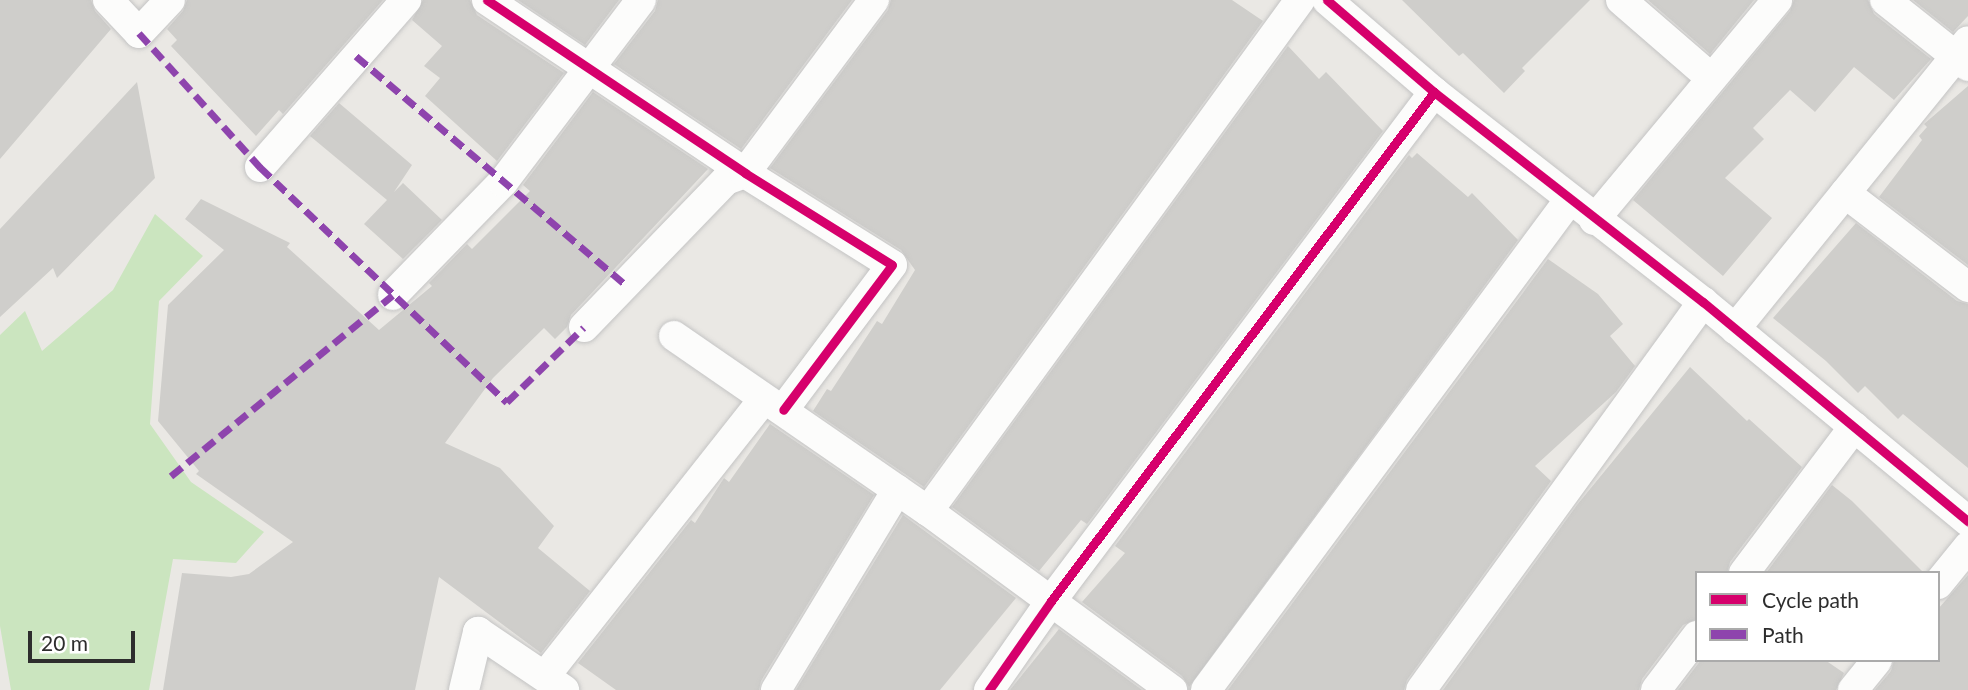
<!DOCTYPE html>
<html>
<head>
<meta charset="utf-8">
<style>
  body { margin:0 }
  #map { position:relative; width:1968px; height:690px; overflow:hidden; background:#eae8e4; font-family:Lato,sans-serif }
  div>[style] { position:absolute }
  .green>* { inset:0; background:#cbe5bf }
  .building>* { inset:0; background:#cfcecb }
  .roads { filter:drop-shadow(0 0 2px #c4c4c4) drop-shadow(0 0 2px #c4c4c4) }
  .street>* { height:30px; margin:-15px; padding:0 15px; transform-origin:15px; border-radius:15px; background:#fcfcfb }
  .quiet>* { height:7px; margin-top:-3.5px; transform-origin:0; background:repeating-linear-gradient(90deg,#8e44ad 0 14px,transparent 0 21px) }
  .cycleway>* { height:9px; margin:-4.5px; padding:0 4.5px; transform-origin:4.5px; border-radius:4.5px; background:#d6006c }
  span { translate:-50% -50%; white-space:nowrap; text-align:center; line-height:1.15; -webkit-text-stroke:7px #fff; paint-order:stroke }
  .legend { position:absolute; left:1695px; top:571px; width:245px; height:91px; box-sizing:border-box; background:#fff; border:2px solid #ababab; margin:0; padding:9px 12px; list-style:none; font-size:21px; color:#2d2d2d }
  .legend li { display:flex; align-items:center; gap:14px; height:35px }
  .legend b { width:35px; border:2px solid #ababab }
  .scale { position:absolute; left:28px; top:631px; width:107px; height:32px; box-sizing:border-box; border:4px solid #2d2d2d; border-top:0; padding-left:9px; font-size:21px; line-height:24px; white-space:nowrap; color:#2d2d2d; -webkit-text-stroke:5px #fff; paint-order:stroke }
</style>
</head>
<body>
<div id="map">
  <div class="green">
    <div style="clip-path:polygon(155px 214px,203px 256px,159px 301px,150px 424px,191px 482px,264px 532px,236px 563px,173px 559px,149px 690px,11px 690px,0 626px,0 335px,25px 311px,42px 351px,113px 290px)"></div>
  </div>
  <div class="building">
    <div style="clip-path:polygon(0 0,91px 0,95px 11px,111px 29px,0 159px)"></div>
    <div style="clip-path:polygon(187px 0,383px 0,283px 114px,279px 110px,256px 136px,171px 46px,177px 40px,167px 29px,183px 11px)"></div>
    <div style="clip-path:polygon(423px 0,470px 0,477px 15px,564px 73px,497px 161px,425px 96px,440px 78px,424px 66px,442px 46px,412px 20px)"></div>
    <div style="clip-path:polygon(518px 0,619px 0,585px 45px)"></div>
    <div style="clip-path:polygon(658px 0,852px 0,741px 149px,614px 64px,655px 11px)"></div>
    <div style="clip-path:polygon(891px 0,1232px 0,1263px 21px,924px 487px,813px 411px,827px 389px,831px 391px,877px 321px,882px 324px,915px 270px,901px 250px,770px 168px,888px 10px)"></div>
    <div style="clip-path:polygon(1402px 0,1590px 0,1522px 68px,1525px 71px,1504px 93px,1463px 53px,1459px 56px)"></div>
    <div style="clip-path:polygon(1648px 0,1754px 0,1710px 54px)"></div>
    <div style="clip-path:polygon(1794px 0,1868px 0,1874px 14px,1931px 59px,1894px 100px,1854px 67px,1815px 112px,1790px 90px,1753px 128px,1764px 139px,1725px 178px,1772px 218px,1723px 276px,1633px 200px,1790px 11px)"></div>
    <div style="clip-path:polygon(1913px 0,1968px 0,1968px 16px,1953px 32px)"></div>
    <div style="clip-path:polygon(1288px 46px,1319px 79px,1326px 72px,1383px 131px,1087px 524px,1081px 520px,1039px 571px,952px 507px)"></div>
    <div style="clip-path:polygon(137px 82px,155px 178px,57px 278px,53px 268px,0 317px,0 229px)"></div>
    <div style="clip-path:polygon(1968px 86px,1968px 265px,1879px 197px,1922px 140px,1919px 136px,1927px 127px,1924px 124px)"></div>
    <div style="clip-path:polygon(593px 92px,708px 169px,571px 315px,567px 327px,555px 339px,544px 328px,493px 378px,445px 443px,500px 468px,554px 526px,538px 548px,590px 591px,541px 653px,439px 577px,415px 690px,163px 690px,182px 573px,231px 577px,249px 574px,293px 542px,196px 474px,199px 471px,158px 421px,168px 305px,224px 250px,185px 219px,201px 199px,290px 243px,287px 247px,379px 330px,432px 286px,429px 283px,467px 244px,472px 249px,530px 191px,523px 185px)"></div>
    <div style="clip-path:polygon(339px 103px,412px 165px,394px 192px,403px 183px,442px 220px,403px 259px,364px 224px,387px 200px,310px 136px)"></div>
    <div style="clip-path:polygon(1417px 153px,1468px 197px,1472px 193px,1518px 240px,1189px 687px,1182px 676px,1082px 602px,1125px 553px,1115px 546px,1409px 155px,1412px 158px)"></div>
    <div style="clip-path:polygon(1856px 223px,1957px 301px,1968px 304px,1968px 468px,1903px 414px,1898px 419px,1865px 386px,1858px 393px,1826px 361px,1773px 318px)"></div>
    <div style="clip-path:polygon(1548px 259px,1598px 294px,1623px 324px,1610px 336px,1635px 366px,1616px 392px,1535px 466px,1551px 481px,1407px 680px,1404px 690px,1228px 690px)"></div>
    <div style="clip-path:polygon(1690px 367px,1747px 421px,1749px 419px,1802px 467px,1730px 562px,1727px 573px,1697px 573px,1697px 619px,1683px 625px,1642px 679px,1639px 690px,1443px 690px,1577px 505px)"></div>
    <div style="clip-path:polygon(770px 424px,874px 495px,761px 681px,759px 690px,616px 690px,578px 663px,691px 520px,695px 523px,724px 478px,729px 482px)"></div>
    <div style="clip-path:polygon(1832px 485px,1852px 501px,1924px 573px,1766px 573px)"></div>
    <div style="clip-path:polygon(903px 515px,1016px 598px,940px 690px,796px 690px)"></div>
    <div style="clip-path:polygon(1968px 575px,1968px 690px,1875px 690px,1891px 671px,1894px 660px,1938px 660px,1938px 609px)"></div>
    <div style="clip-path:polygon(1059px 629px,1142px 690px,1010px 690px)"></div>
    <div style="clip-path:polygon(1701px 660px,1825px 660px,1844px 673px,1836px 690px,1678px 690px)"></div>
  </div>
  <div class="roads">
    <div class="street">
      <div style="left:108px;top:0;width:45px;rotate:46.8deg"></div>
      <div style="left:139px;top:33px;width:45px;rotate:-46.8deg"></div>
      <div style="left:487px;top:0;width:311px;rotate:33.8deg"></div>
      <div style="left:745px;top:173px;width:173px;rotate:32deg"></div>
      <div style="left:892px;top:265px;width:181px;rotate:126.9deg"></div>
      <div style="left:1327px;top:0;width:141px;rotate:40.7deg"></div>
      <div style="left:1434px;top:92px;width:341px;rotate:38deg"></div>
      <div style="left:1703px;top:302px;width:344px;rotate:39.6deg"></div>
      <div style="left:1621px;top:0;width:119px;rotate:40.9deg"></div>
      <div style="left:1885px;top:0;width:106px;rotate:38.5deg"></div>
      <div style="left:260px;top:167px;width:222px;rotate:-48.8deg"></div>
      <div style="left:1845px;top:193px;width:155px;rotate:37.4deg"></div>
      <div style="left:1594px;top:220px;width:286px;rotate:-50.2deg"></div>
      <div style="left:393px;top:295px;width:158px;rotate:-45.8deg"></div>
      <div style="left:503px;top:182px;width:228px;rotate:-52.8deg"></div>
      <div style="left:584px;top:327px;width:204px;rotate:-46deg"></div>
      <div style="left:726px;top:180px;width:20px;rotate:-20deg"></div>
      <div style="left:745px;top:173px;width:216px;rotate:-53.3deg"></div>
      <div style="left:1735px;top:329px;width:370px;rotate:-51deg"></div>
      <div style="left:674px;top:336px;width:308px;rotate:34.6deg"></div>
      <div style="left:928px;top:511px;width:303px;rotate:36.3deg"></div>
      <div style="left:928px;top:511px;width:632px;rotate:-53.95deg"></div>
      <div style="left:1744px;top:573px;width:183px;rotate:-53deg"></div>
      <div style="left:1938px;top:584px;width:48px;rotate:-51deg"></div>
      <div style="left:545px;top:676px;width:353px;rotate:-51.7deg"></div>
      <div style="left:464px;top:690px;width:60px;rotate:-76.4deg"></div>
      <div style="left:478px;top:632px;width:104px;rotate:34deg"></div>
      <div style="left:776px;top:690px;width:234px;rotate:-58.8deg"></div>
      <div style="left:989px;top:690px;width:108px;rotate:-55.1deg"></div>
      <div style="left:1051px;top:601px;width:637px;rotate:-53.04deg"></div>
      <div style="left:1206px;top:690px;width:611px;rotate:-53.45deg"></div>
      <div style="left:1421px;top:690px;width:480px;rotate:-54deg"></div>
      <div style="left:1656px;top:690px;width:68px;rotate:-52.8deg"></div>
      <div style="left:1853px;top:690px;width:38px;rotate:-51deg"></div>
    </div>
  </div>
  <div class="quiet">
    <div style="left:139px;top:33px;width:181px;rotate:47.9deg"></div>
    <div style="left:260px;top:167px;width:341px;rotate:43.6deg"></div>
    <div style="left:507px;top:402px;width:107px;rotate:-44.2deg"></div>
    <div style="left:356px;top:56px;width:353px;rotate:40.3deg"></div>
    <div style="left:171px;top:476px;width:286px;rotate:-39.2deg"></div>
  </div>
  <div class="cycleway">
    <div style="left:487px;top:0;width:311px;rotate:33.8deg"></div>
    <div style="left:745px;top:173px;width:173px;rotate:32deg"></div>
    <div style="left:892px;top:265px;width:181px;rotate:126.9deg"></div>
    <div style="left:1327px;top:0;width:141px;rotate:40.7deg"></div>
    <div style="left:1434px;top:92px;width:341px;rotate:38deg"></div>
    <div style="left:1703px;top:302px;width:344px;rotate:39.6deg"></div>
    <div style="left:989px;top:690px;width:108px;rotate:-55.1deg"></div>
    <div style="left:1051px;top:601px;width:637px;rotate:-53.04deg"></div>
  </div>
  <ul class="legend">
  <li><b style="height:9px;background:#d6006c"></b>Cycle path</li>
  <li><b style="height:9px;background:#8e44ad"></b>Path</li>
  </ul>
  <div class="scale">20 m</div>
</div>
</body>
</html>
